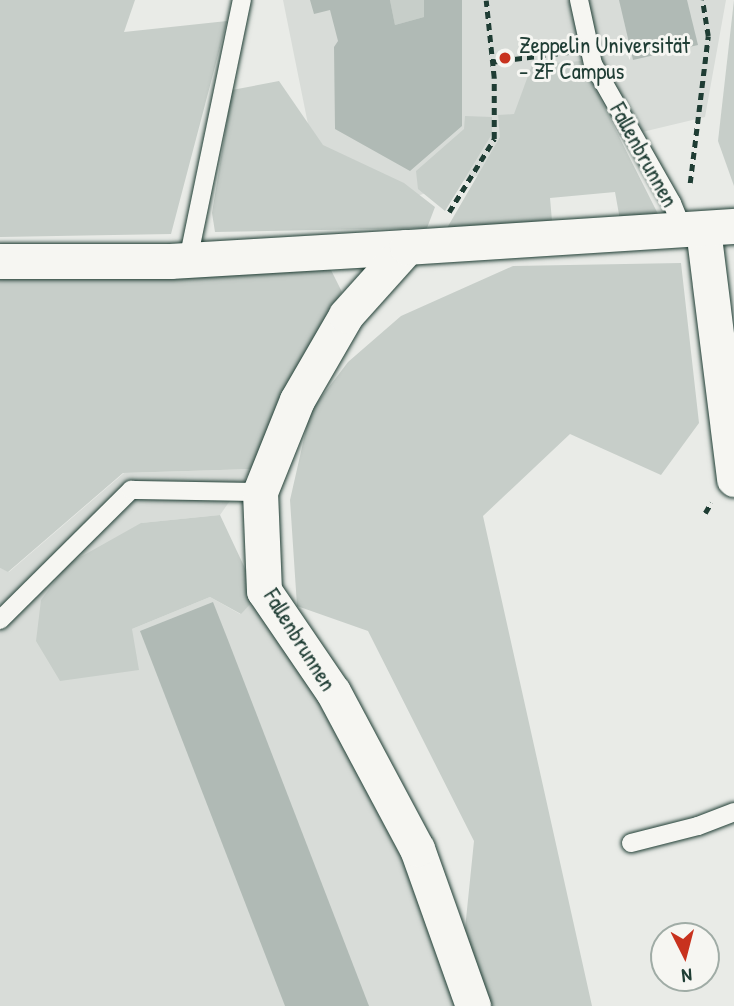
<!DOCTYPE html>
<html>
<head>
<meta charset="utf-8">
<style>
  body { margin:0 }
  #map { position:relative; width:734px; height:1006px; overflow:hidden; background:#e9ebe7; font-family:"Patrick Hand",sans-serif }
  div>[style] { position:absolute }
  .built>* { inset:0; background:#d8dcd8 }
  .green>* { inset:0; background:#c7cec9 }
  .building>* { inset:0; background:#b0bab5 }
  .path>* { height:4.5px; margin-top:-2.25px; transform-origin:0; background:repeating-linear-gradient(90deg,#1f3d34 0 7px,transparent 0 12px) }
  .roads { filter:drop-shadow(0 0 2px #1f3d34) drop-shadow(0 0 2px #1f3d34) }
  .lane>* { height:18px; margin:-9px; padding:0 9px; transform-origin:9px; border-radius:9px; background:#f6f6f2 }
  .street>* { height:35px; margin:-17.5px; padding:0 17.5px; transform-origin:17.5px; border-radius:17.5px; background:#f6f6f2 }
  .dots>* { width:19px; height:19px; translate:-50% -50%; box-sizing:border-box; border:4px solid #f6f6f2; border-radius:50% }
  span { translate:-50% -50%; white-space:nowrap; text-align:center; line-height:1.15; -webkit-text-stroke:6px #f6f6f2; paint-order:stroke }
  .poi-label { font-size:23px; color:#1f3d34 }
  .left { translate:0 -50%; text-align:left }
  .street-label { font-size:23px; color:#1f3d34 }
  .north { position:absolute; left:650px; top:922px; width:70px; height:70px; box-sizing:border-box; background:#f6f6f2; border:2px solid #a0aca6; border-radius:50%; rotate:174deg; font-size:19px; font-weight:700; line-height:28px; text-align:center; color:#1f3d34 }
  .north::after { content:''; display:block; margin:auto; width:24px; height:32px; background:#c8321e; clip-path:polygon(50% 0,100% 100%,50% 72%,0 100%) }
</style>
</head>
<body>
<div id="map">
  <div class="built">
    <div style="clip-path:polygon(283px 0,726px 0,705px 117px,525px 160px,381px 208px,315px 159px)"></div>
    <div style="clip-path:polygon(252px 469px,220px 515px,141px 523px,132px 629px,210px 597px,240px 614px,258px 596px,297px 606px,465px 929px,488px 1006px,0 1006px,0 568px,9px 572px,124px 473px)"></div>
  </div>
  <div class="green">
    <div style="clip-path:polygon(0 0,135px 0,124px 32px,227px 21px,171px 234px,0 237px)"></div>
    <div style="clip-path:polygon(390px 0,424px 0,424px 17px,395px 25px)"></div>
    <div style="clip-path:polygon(734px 0,734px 186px,718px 141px)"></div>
    <div style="clip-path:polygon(581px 61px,660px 218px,620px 220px,615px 192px,550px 198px,552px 221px,447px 228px,500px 137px,498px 115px,514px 114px,532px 65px)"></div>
    <div style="clip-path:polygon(279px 81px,323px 145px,404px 183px,435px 207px,427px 228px,215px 232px,212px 213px,232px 90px)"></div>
    <div style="clip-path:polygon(465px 116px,492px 117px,492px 134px,445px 211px,418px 189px,416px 171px,464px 129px)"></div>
    <div style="clip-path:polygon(681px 263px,699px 423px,661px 475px,570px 434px,483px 516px,592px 1006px,488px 1006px,465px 929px,474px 841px,368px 631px,297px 606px,290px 500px,310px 412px,348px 362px,401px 316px,513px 266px)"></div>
    <div style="clip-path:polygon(328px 264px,342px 292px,320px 326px,252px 469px,123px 473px,8px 572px,0 568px,0 277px)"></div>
    <div style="clip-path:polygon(220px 515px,258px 596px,241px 614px,210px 597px,132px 629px,139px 670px,60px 681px,36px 641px,41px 600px,68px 564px,141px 523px)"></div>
  </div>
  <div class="building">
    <div style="clip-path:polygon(310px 0,390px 0,395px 25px,424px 17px,424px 0,462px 0,462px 126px,410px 171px,335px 129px,334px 47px,338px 41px,330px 10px,314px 14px)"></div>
    <div style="clip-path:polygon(619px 0,687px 0,698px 45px,633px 60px)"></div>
    <div style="clip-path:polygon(213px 602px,228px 640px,369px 1006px,285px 1006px,140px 631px)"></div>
  </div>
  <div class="path">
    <div style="left:491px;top:62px;width:78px;rotate:-7.4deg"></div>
    <div style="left:690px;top:183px;width:148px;rotate:-83deg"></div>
    <div style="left:708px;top:36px;width:36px;rotate:-99deg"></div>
    <div style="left:449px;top:212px;width:86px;rotate:-58.3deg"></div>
    <div style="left:494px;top:139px;width:61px;rotate:-90deg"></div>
    <div style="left:494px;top:78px;width:78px;rotate:-95.9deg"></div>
    <div style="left:705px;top:513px;width:12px;rotate:-59deg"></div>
  </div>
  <div class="roads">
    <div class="lane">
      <div style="left:579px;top:0;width:66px;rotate:77.7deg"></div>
      <div style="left:593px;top:64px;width:160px;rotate:60.4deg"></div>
      <div style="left:672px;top:203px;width:31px;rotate:68deg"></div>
      <div style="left:188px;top:260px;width:266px;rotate:-78.3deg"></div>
      <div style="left:0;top:620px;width:185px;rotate:-44.8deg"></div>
      <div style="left:131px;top:490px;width:129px;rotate:0.9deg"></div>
      <div style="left:631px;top:843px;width:69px;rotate:-14.2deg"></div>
      <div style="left:698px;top:826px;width:39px;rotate:-21deg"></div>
    </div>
    <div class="street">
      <div style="left:703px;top:229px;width:252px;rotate:82.9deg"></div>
      <div style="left:0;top:261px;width:170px"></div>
      <div style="left:170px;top:261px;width:237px;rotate:-3.4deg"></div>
      <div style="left:473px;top:1006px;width:167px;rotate:-109.6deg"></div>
      <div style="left:417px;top:849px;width:178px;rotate:-118.1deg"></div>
      <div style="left:333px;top:692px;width:122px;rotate:-124.3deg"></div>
      <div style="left:264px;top:591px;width:99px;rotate:-92.3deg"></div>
      <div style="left:260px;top:492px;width:99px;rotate:-68.1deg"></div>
      <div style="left:297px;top:400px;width:98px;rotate:-60deg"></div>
      <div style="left:346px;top:315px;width:91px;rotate:-48.1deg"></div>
      <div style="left:407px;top:247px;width:328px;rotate:-3.7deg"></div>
    </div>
  </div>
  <div class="dots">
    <div style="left:505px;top:58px;background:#c8321e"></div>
  </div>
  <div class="poi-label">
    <span class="left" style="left:519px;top:58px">Zeppelin Universität<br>- ZF Campus</span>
  </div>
  <div class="street-label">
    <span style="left:644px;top:155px;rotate:61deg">Fallenbrunnen</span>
    <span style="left:300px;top:640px;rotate:58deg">Fallenbrunnen</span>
  </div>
  <div class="north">N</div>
</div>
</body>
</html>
